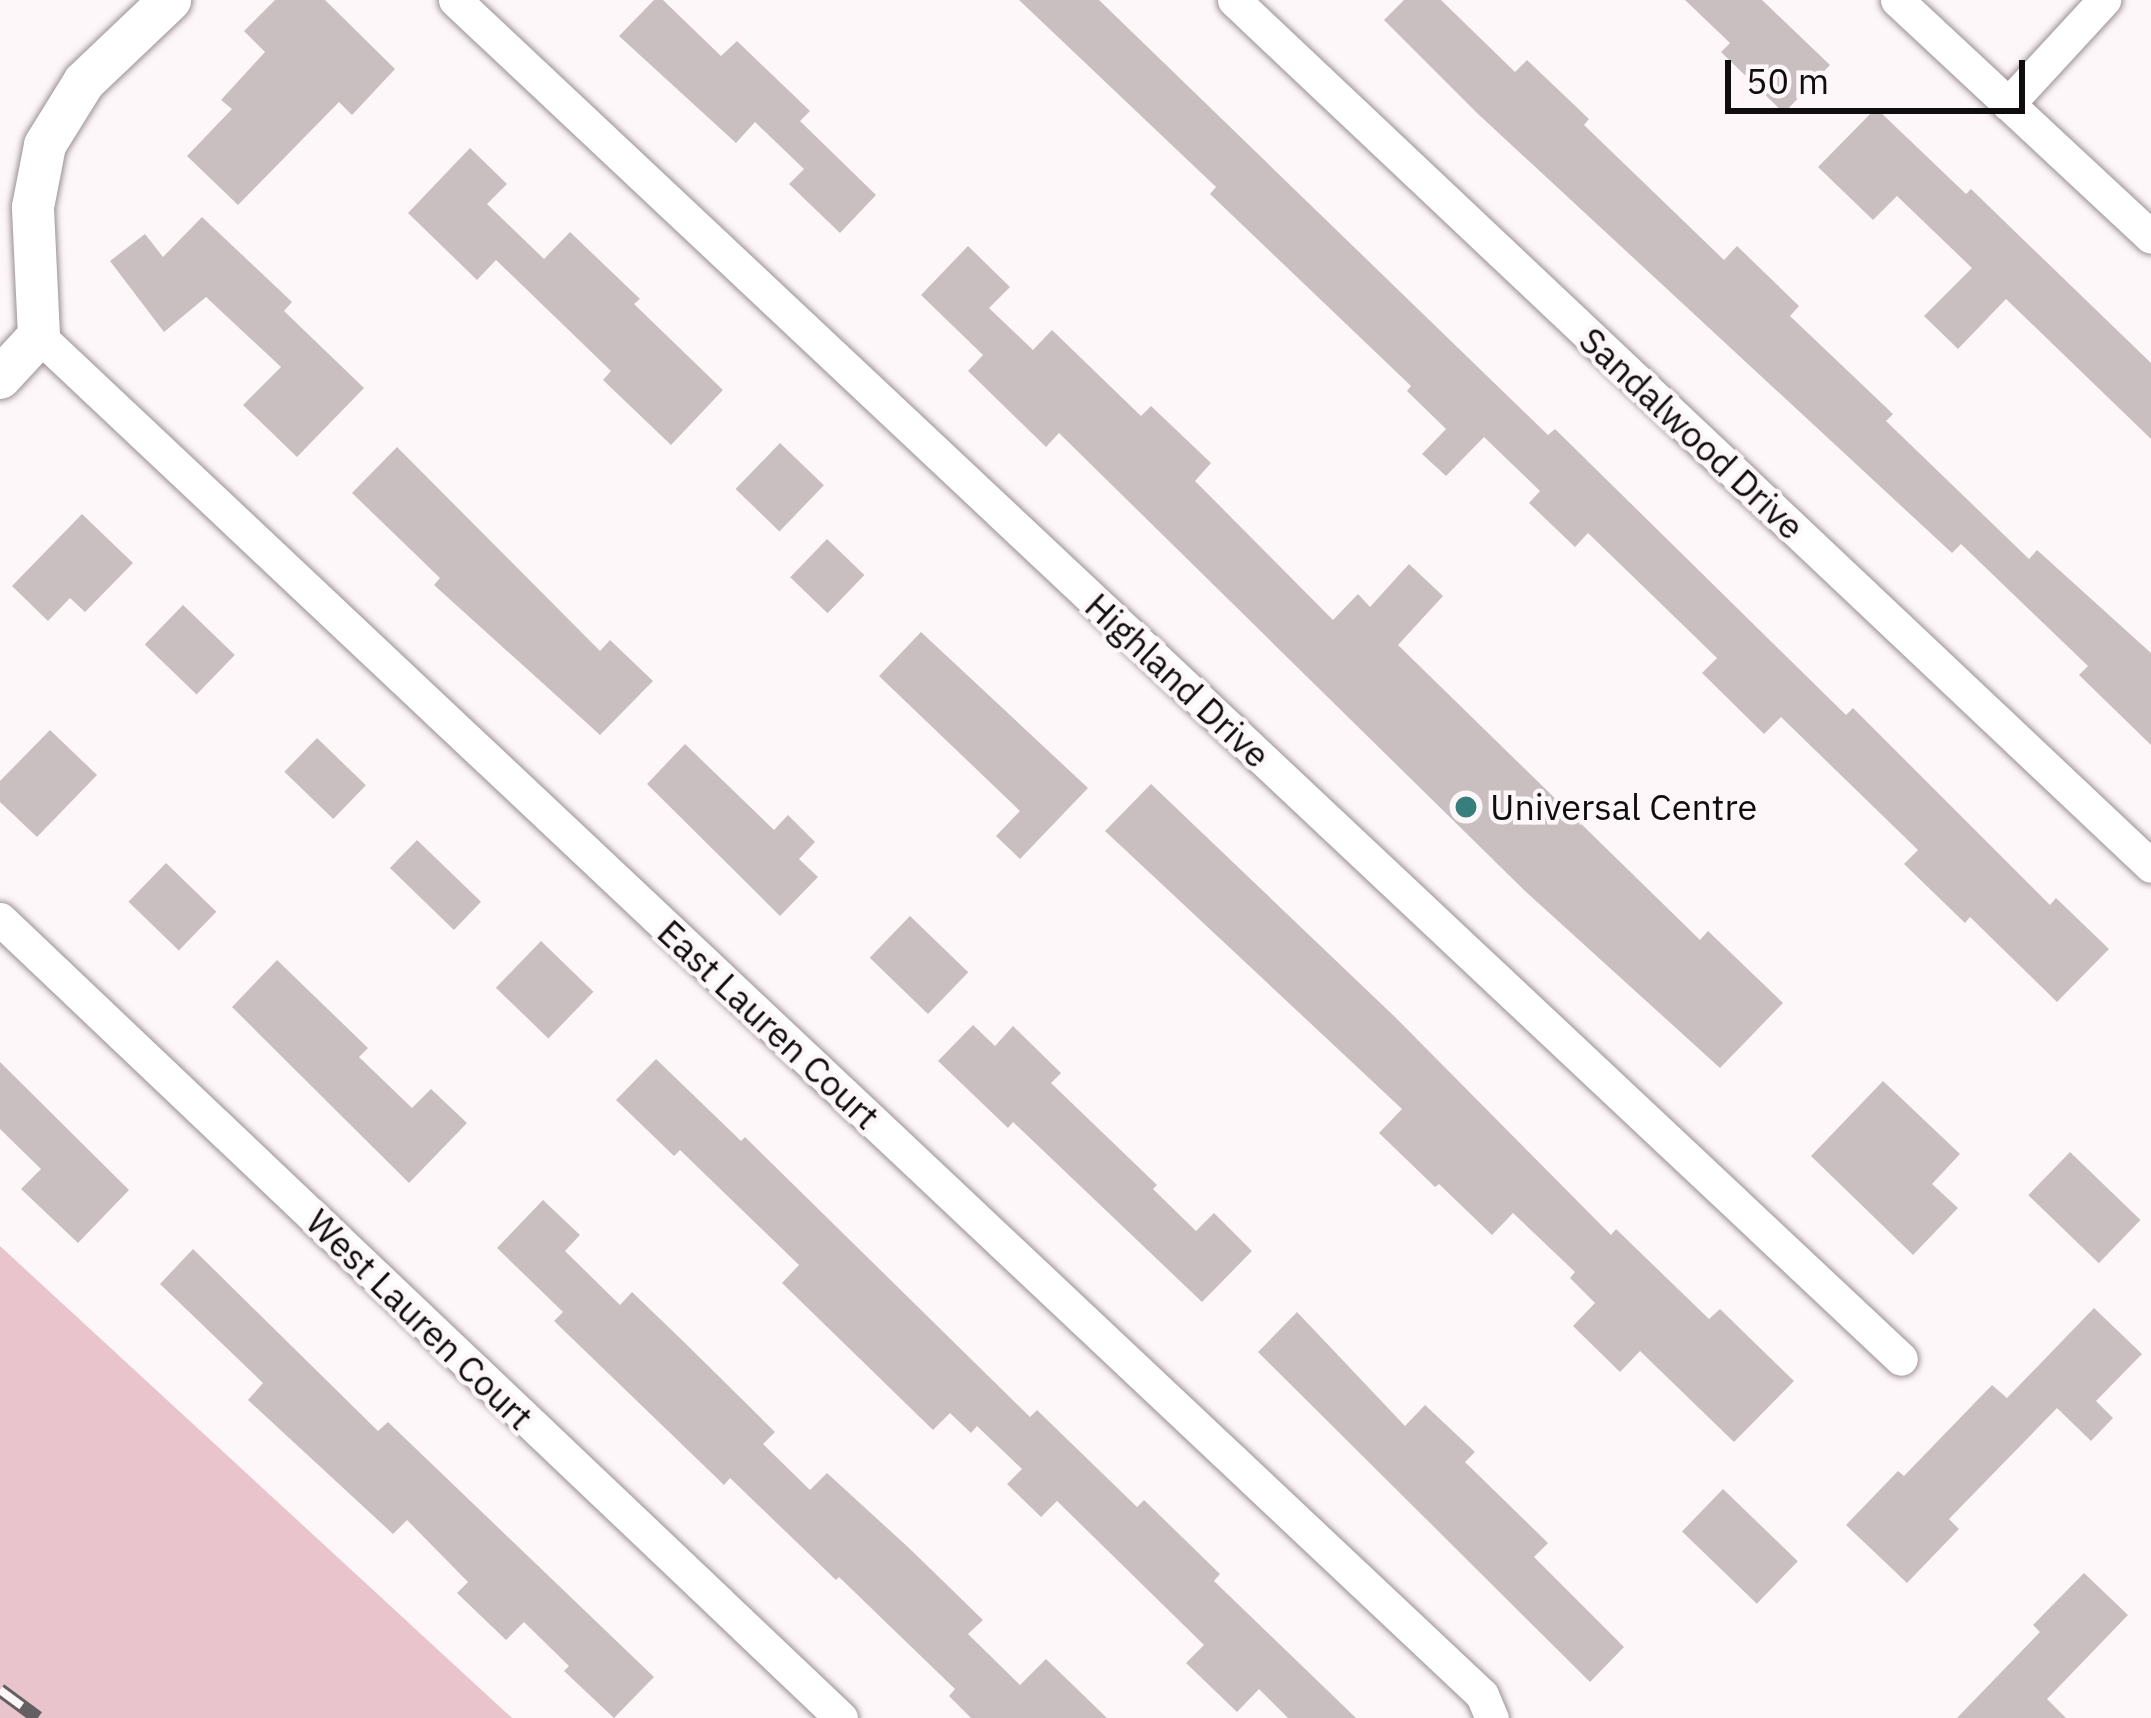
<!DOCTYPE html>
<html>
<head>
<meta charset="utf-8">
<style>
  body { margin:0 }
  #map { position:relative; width:2151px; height:1718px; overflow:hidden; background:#fef7f9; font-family:"IBM Plex Sans",sans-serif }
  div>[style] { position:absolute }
  .green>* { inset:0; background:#eac4cd }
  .building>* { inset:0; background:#c9bfc1; transform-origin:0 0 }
  .roads { filter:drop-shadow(0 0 3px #9b9194) drop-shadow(0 0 3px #9b9194) }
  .minor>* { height:33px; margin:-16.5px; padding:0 16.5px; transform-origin:16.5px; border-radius:16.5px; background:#fff }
  .tertiary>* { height:42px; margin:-21px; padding:0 21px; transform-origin:21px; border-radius:21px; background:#fff }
  .rail>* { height:14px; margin-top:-7px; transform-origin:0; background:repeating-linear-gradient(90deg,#fef7f9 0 27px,#645f60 0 54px); box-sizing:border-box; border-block:3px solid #645f60 }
  .dots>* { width:33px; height:33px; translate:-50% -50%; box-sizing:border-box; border:6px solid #fef7f9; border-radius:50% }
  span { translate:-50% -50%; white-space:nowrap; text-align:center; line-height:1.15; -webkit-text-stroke:9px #fef7f9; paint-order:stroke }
  .street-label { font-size:36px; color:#100d0e }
  .poi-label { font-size:36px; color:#100d0e }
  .left { translate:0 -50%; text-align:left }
  .scale { position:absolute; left:1725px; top:60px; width:300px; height:54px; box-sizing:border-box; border:6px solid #100d0e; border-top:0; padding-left:15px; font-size:36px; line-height:42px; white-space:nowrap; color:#100d0e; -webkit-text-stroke:9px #fef7f9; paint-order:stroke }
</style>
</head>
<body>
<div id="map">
  <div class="green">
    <div style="clip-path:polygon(0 1246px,512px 1718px,0 1718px)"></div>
  </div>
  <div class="building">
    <div style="clip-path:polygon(275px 0,325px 0,395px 69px,352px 115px,339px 102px,238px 205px,187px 156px,232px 109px,221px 100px,265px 52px,244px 31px)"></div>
    <div style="clip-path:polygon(654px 0,663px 0,721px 56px,737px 41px,810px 111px,800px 121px,876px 195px,840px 233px,789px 184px,804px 169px,755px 122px,736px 143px,619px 36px)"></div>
    <div style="clip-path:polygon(1019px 0,1099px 0,1548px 435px,1555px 429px,1846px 715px,1853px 708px,2050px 905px,2056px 898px,2109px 949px,2057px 1002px,1970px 917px,1965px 923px,1904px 864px,1918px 850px,1781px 717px,1764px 734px,1702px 673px,1717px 658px,1588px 533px,1575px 547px,1529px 503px,1540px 491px,1484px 437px,1446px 476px,1422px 454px,1446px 429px,1407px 391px,1411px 386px,1210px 194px,1216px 187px)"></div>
    <div style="clip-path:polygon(1404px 0,1441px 0,1515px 72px,1527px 60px,1589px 119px,1584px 125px,1724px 260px,1737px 246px,1799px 306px,1790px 316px,1893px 414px,1886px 421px,2029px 559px,2037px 550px,2151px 653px,2151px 745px,2079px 675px,2088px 666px,1961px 544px,1952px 553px,1477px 113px,1384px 20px)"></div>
    <div style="clip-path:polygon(1685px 0,1762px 0,1830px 65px,1784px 113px,1721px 52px,1730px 43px)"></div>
    <div style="clip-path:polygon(1876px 108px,1966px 194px,1971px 189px,2151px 363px,2151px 439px,2006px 299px,1958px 349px,1924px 316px,1972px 268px,1897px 196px,1873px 220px,1818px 167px)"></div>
    <div style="clip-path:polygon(470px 148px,507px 184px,487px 204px,544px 259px,570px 232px,640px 299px,634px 304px,723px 390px,671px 445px,603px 380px,611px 371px,496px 260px,477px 280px,408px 213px)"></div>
    <div style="clip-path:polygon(202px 217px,292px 302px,284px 311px,364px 388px,297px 457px,243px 405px,281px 367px,206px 297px,164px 332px,110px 261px,145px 234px,163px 257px)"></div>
    <div style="clip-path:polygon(968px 246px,1010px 287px,989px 308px,1033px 350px,1052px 330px,1141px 416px,1151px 406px,1211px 463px,1195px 481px,1333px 620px,1358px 594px,1370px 607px,1409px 564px,1443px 596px,1398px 645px,1700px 940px,1708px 931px,1783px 1003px,1720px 1068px,1525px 891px,1059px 433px,1046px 447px,968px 371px,983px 355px,921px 295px)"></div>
    <div style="left:780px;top:443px;width:61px;height:64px;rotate:44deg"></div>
    <div style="clip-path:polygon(397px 447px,600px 651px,610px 640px,653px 681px,600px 735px,434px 585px,440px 578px,352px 493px)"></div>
    <div style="clip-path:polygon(82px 514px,133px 563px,85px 612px,70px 598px,48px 621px,12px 586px)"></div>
    <div style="left:827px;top:539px;width:52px;height:53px;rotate:44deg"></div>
    <div style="left:183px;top:605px;width:72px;height:55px;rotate:44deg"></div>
    <div style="clip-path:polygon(921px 632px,1088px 788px,1020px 859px,996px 836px,1020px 811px,879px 676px)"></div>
    <div style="clip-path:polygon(50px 730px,97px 775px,37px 837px,0 802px,0 781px)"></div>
    <div style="left:317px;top:738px;width:68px;height:47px;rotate:44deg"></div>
    <div style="clip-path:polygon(685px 744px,774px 830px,788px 815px,815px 842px,799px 859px,818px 877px,780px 916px,647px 784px)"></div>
    <div style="clip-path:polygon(1151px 784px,1395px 1017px,1611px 1235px,1616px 1229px,1709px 1319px,1720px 1309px,1794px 1381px,1734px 1442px,1640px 1351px,1620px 1372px,1573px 1326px,1595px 1303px,1570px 1278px,1575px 1272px,1513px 1213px,1492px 1235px,1439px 1184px,1435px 1187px,1379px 1133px,1402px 1109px,1105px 831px)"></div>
    <div style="left:417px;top:840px;width:89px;height:39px;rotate:44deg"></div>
    <div style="left:166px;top:863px;width:70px;height:54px;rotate:44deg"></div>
    <div style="left:910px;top:916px;width:81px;height:58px;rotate:44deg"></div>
    <div style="left:541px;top:941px;width:73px;height:65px;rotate:44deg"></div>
    <div style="clip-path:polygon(277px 960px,368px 1048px,359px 1057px,412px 1108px,431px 1089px,467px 1123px,409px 1183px,232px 1007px)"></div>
    <div style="clip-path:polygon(973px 1025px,995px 1046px,1013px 1026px,1061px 1073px,1051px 1083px,1157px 1185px,1153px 1189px,1196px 1231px,1214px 1213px,1252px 1251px,1202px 1302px,1013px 1122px,1008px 1128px,938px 1061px)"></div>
    <div style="clip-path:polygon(656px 1059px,741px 1141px,745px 1137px,1030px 1417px,1037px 1410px,1137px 1507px,1144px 1500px,1220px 1574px,1214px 1581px,1356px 1718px,1288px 1718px,1259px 1689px,1237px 1712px,1186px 1663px,1204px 1645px,1057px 1501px,1041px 1517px,1007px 1484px,1022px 1469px,977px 1426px,971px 1433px,950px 1413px,933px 1430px,782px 1283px,799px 1265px,680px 1150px,674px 1156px,616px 1100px)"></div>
    <div style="clip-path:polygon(0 1062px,129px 1190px,78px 1243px,21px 1189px,41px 1169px,0 1129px)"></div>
    <div style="clip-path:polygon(1883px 1081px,1960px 1154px,1932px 1184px,1958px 1208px,1913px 1255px,1811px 1156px)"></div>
    <div style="left:2070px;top:1152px;width:98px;height:60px;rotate:44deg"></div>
    <div style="clip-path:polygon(543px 1200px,580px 1235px,565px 1251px,620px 1305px,632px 1292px,685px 1343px,775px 1432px,763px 1444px,810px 1490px,827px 1473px,909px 1548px,983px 1620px,968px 1634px,1020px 1685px,1046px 1659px,1107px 1718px,971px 1718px,949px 1696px,955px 1689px,839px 1577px,836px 1580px,730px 1478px,724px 1485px,554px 1321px,563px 1312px,497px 1248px)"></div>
    <div style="clip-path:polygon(193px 1249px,378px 1431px,388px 1422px,654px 1677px,614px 1718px,564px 1671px,569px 1666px,524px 1622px,506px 1640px,457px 1593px,468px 1582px,407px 1520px,393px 1534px,248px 1400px,263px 1383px,160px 1284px)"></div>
    <div style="clip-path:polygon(2094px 1308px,2142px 1354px,2096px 1401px,2113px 1418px,2091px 1441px,2057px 1408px,1949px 1519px,1959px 1529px,1907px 1583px,1846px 1525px,1898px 1471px,1904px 1476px,1992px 1385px,2007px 1398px)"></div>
    <div style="clip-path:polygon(1297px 1312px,1405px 1426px,1425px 1405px,1475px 1452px,1465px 1462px,1548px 1543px,1534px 1557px,1624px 1647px,1590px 1682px,1258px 1352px)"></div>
    <div style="left:1723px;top:1489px;width:104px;height:59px;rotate:44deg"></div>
    <div style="clip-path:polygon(2084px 1573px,2128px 1615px,2047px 1699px,2066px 1718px,1957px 1718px,2040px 1632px,2033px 1625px)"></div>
  </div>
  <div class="roads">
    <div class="minor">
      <div style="left:455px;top:0;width:1984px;rotate:43.22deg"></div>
      <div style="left:1234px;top:0;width:1261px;rotate:43.36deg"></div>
      <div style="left:1897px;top:0;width:347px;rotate:43deg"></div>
      <div style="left:2008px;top:104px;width:142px;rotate:-47.3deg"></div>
      <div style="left:39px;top:336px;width:1982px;rotate:43.28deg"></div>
      <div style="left:1482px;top:1695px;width:25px;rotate:67deg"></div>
      <div style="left:0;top:919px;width:1160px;rotate:43.53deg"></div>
    </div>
    <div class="tertiary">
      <div style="left:0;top:378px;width:57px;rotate:-47.1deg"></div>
      <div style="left:39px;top:336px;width:129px;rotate:-92.7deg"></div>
      <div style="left:33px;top:207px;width:63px;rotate:-79deg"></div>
      <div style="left:45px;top:145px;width:74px;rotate:-58.2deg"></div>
      <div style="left:84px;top:82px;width:119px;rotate:-43.6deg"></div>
    </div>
  </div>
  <div class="rail">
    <div style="left:0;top:1690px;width:47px;rotate:36.4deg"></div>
  </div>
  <div class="dots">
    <div style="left:1466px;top:807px;background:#377f7d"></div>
  </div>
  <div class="street-label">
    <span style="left:1692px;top:433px;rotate:43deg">Sandalwood Drive</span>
    <span style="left:1178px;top:680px;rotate:43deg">Highland Drive</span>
    <span style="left:769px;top:1024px;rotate:43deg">East Lauren Court</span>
    <span style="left:420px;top:1319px;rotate:44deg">West Lauren Court</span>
  </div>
  <div class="poi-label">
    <span class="left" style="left:1490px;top:807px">Universal Centre</span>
  </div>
  <div class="scale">50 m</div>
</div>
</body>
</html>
